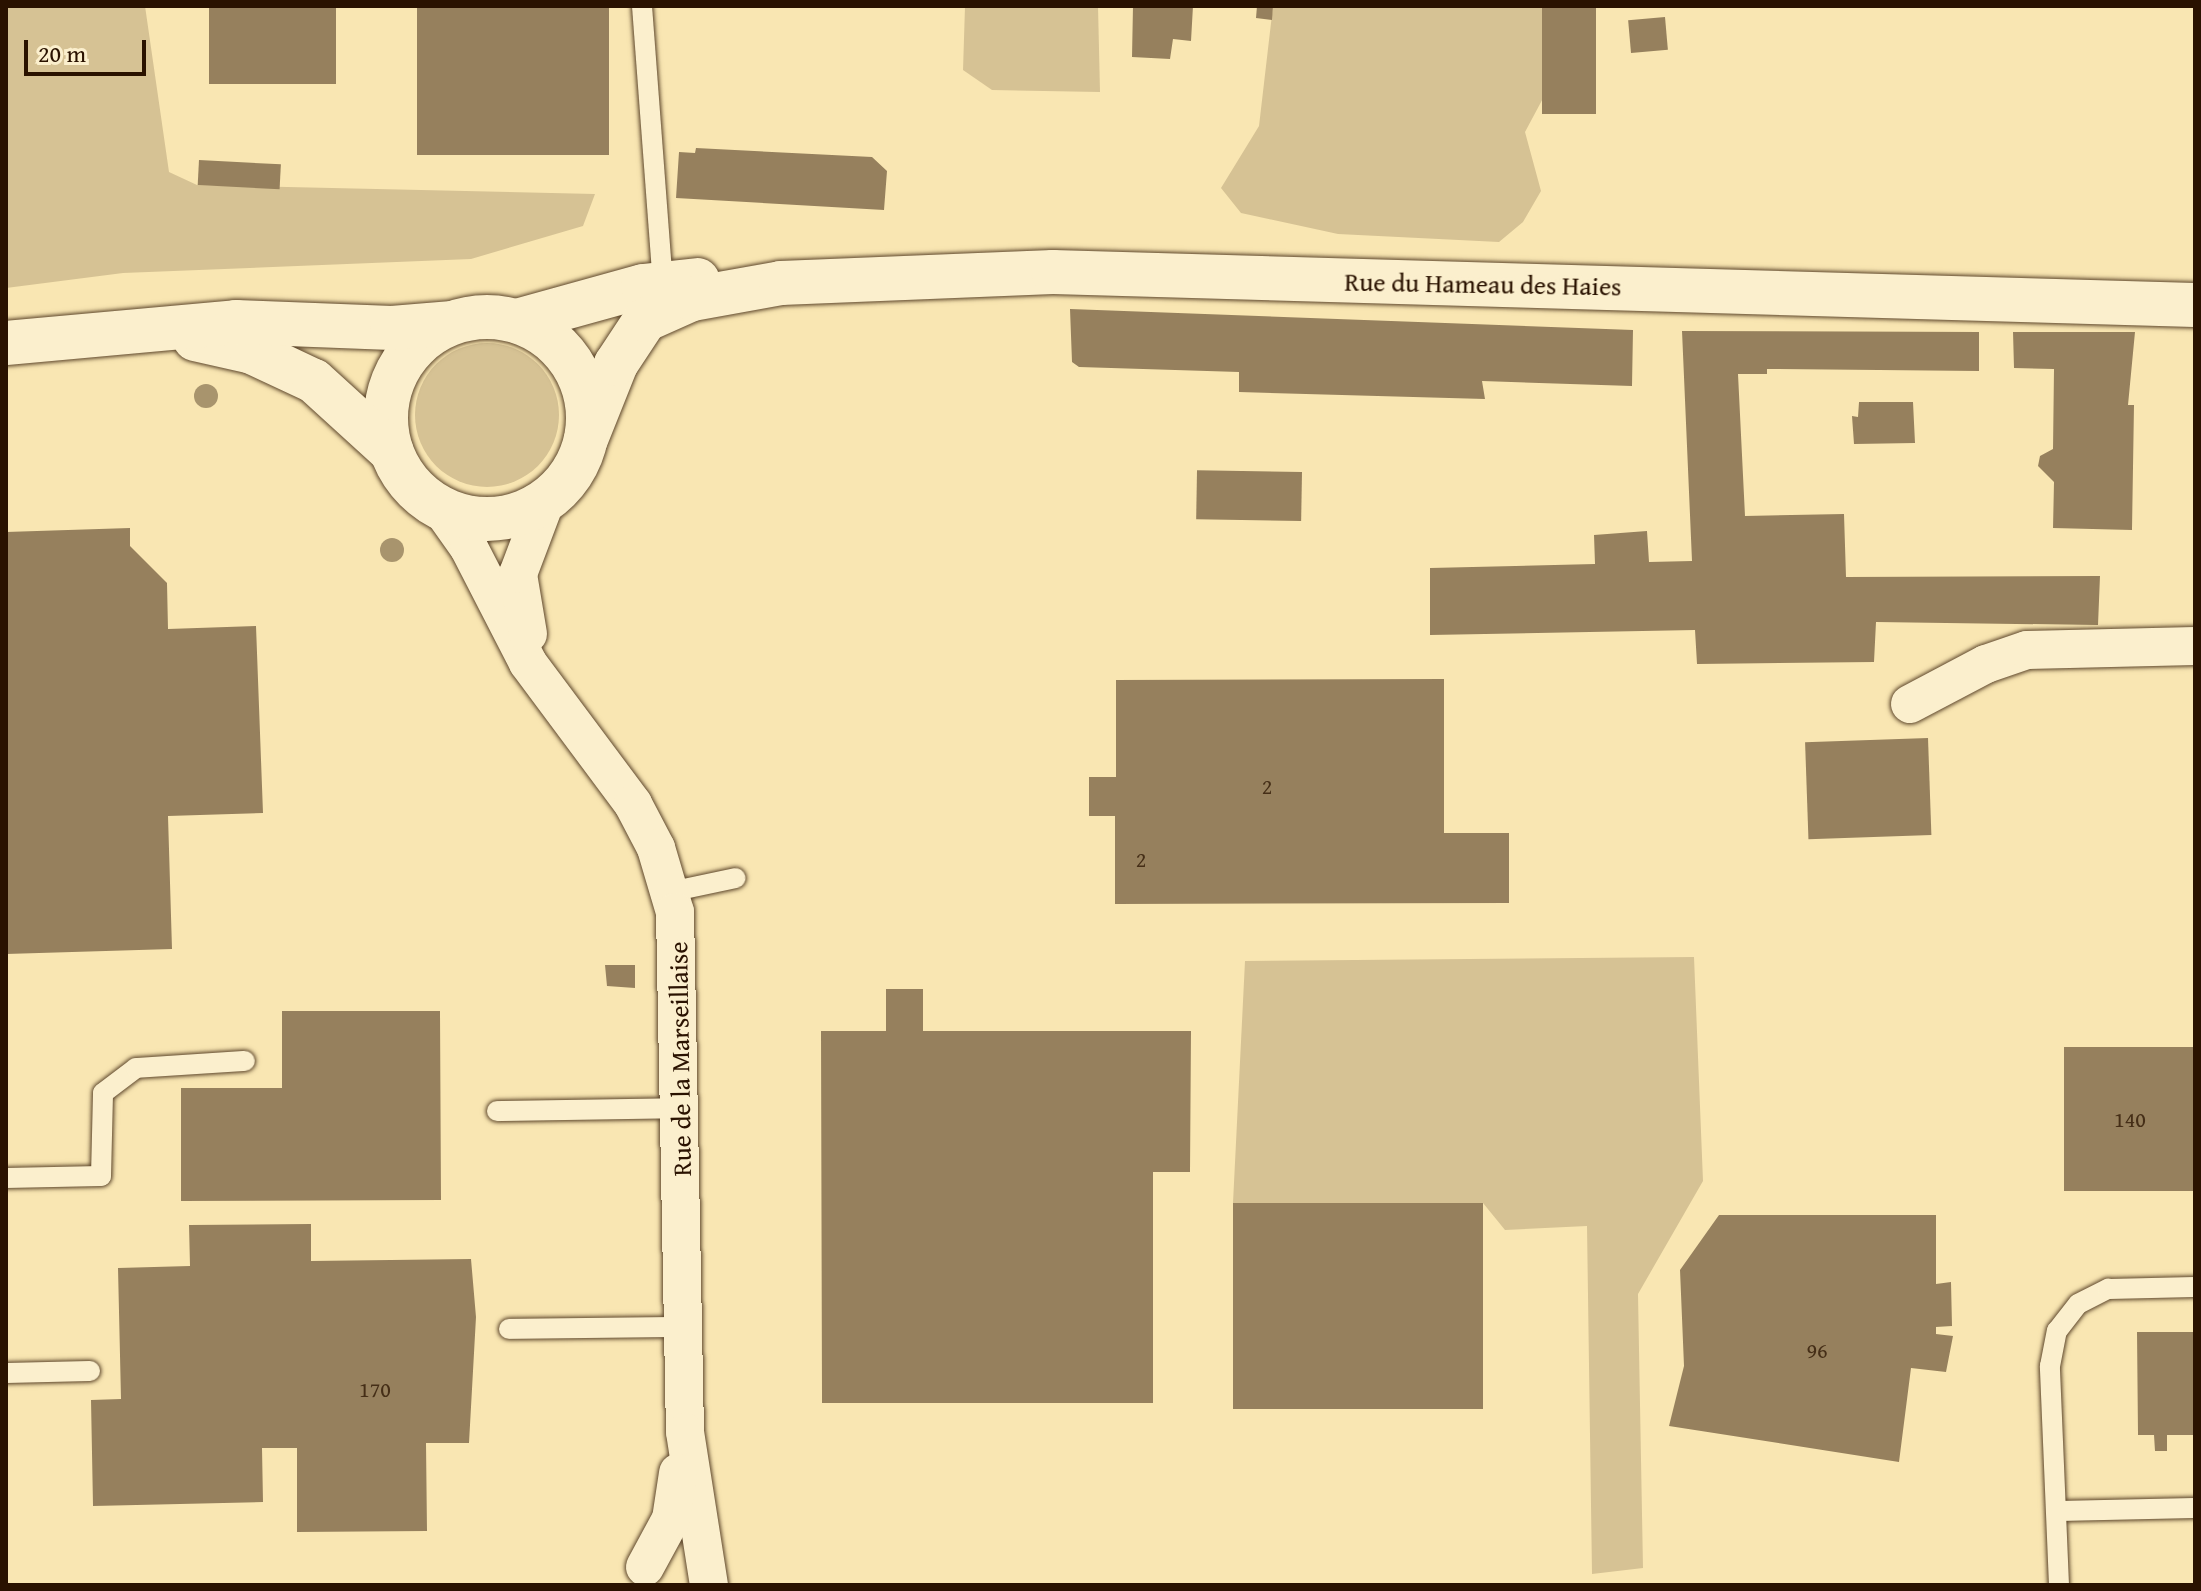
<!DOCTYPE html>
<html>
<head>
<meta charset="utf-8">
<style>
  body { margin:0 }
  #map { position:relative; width:2201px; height:1591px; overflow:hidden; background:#f9e6b2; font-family:"Gentium Book Plus",serif }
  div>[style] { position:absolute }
  .green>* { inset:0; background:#d6c294 }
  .round { border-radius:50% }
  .building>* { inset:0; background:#96805d; transform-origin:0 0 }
  .roads { filter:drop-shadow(0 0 2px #5e472c) drop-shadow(0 0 2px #5e472c) }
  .lane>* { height:20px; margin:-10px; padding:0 10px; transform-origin:10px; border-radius:10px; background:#fbefcd }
  .street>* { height:38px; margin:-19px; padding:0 19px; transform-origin:19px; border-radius:19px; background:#fbefcd }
  .secondary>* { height:44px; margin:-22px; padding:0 22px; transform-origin:22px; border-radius:22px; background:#fbefcd }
  .secondary>.ring { margin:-22px; padding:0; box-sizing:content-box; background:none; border:44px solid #fbefcd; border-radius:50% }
  .trees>* { width:24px; height:24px; margin:-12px; border-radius:50%; background:#a8946d }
  span { translate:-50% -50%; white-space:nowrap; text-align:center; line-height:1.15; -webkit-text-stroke:6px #fbefcd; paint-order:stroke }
  .number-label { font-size:22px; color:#452e17 }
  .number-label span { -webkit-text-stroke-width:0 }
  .street-label { font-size:26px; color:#2a1200 }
  .frame { position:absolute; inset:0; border:8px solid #2a1200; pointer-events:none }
  .scale { position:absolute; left:24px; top:40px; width:122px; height:36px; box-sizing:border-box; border:4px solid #2a1200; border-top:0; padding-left:10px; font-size:24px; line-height:28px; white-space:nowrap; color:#2a1200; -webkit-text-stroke:6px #fbefcd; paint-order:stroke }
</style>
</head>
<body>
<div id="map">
  <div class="green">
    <div style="clip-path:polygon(6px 6px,145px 6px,169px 172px,197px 185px,595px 194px,583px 226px,471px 259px,123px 273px,6px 288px)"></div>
    <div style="clip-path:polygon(965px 6px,1098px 6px,1100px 92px,992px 90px,963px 70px)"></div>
    <div style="clip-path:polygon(1273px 6px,1542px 6px,1548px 89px,1525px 132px,1541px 191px,1523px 222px,1499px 242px,1338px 234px,1241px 213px,1221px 188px,1259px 126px)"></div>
    <div class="round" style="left:415px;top:343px;width:144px;height:144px"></div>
    <div style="clip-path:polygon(1694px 957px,1703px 1181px,1638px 1294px,1643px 1568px,1592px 1574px,1587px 1226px,1505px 1230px,1483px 1203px,1233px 1203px,1245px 961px)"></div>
  </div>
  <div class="building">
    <div style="left:209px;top:6px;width:127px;height:78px"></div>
    <div style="left:417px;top:6px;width:192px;height:149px"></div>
    <div style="clip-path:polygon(1133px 6px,1193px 6px,1191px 41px,1173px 39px,1170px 59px,1132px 57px)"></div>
    <div style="clip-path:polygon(1257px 6px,1273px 6px,1272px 20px,1256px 18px)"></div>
    <div style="left:1542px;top:6px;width:54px;height:108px"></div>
    <div style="left:1665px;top:17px;width:33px;height:37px;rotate:85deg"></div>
    <div style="clip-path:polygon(696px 148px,872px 157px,887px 171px,884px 210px,676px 198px,679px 152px,695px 153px)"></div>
    <div style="left:199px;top:160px;width:82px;height:25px;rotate:3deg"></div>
    <div style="clip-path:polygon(1070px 309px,1633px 330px,1632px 386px,1482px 381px,1485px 399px,1239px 392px,1239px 372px,1079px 367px,1072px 362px)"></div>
    <div style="clip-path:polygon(1682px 331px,1979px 332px,1979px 371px,1767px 369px,1767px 374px,1738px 374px,1745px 516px,1844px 514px,1846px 577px,2100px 576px,2098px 625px,1876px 622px,1874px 662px,1697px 664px,1695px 630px,1430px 635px,1430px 568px,1595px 564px,1594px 535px,1647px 531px,1649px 562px,1692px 561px)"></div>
    <div style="clip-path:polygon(2013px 332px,2135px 332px,2128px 405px,2134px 405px,2132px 530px,2053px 528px,2054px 482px,2038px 466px,2040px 456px,2053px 449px,2054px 369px,2014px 368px)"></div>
    <div style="clip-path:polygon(1859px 402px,1913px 402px,1915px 443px,1854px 444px,1852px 416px,1858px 417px)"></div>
    <div style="left:1302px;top:472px;width:49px;height:105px;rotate:91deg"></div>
    <div style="clip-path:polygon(130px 528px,130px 546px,167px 583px,168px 629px,256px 626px,263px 813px,168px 816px,172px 949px,6px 954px,6px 532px)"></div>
    <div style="clip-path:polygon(1444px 679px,1444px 833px,1509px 833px,1509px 903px,1115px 904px,1115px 816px,1089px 816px,1089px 777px,1116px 777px,1116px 680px)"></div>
    <div style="left:1928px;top:738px;width:97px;height:123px;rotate:88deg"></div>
    <div style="clip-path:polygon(605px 965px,635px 965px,635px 988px,607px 986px)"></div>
    <div style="clip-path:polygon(886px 989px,923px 989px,923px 1031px,1191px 1031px,1190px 1172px,1153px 1172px,1153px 1403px,822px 1403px,821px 1031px,886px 1031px)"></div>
    <div style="clip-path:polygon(282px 1011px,440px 1011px,441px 1200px,181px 1201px,181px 1088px,282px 1088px)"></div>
    <div style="left:2195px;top:1047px;width:144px;height:131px;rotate:90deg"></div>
    <div style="left:1233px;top:1203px;width:250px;height:206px"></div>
    <div style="clip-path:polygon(1719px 1215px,1936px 1215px,1936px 1284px,1951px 1282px,1952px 1326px,1936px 1327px,1936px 1334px,1953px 1336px,1946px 1372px,1911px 1368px,1899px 1462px,1669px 1426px,1684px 1366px,1680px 1270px)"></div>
    <div style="clip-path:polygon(311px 1224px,311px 1261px,471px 1259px,476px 1317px,469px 1443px,426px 1443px,427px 1531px,297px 1532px,297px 1448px,262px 1448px,263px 1502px,93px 1506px,91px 1400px,121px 1399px,118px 1268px,190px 1266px,189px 1225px)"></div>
    <div style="clip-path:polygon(2137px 1332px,2195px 1332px,2195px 1435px,2167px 1435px,2167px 1451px,2155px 1451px,2154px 1435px,2138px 1435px)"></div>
  </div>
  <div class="roads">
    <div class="lane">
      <div style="left:642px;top:6px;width:282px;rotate:85.7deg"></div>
      <div style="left:670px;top:892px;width:67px;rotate:-12deg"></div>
      <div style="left:497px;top:1111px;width:184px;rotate:-0.9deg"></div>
      <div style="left:6px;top:1178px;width:95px;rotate:-1.2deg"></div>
      <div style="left:101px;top:1176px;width:83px;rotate:-88.6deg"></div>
      <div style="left:103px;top:1093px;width:41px;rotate:-37.1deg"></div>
      <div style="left:136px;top:1068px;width:109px;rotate:-3.7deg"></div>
      <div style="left:509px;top:1329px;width:175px;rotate:-0.7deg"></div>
      <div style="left:6px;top:1373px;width:84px;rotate:-1.4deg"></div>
      <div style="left:2058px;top:1511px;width:137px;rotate:-1.3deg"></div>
      <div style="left:2059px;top:1585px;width:219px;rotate:-92.4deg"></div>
      <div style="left:2050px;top:1366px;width:36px;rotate:-79deg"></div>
      <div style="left:2057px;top:1331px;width:34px;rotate:-52deg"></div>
      <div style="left:2078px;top:1304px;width:34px;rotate:-27deg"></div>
      <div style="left:2108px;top:1289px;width:87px;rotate:-1.3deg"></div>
    </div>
    <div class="street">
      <div style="left:440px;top:507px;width:50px;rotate:54.7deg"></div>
      <div style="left:469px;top:548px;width:129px;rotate:62.8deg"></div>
      <div style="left:528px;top:663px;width:176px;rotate:53.3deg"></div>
      <div style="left:633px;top:804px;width:50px;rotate:62.4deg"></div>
      <div style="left:656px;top:848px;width:67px;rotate:73.5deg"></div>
      <div style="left:675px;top:912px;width:520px;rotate:88.9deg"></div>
      <div style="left:685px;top:1432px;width:155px;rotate:81.1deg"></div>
      <div style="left:528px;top:634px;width:61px;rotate:-99.5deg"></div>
      <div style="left:518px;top:574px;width:79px;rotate:-69.3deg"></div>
      <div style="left:1910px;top:704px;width:86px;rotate:-27.8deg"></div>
      <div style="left:1986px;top:664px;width:43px;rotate:-18.9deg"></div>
      <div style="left:2027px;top:650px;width:168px;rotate:-1.4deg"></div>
      <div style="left:645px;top:1567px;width:55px;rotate:-61.6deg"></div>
      <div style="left:671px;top:1519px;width:47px;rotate:-81.3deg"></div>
    </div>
    <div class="secondary">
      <div class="ring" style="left:386px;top:317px;width:158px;height:158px"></div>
      <div style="left:517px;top:321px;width:131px;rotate:-15.5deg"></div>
      <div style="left:643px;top:286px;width:55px;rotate:-6.2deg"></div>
      <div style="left:195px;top:339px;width:58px;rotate:12.8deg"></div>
      <div style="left:252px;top:352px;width:68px;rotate:25.1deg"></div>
      <div style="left:314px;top:381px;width:105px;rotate:42.3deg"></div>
      <div style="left:6px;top:343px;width:231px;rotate:-5.2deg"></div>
      <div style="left:236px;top:322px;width:156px;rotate:2.2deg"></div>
      <div style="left:392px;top:328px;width:58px;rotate:-4.9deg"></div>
      <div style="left:586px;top:439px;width:81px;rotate:-68.2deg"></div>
      <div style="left:616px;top:364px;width:53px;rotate:-56.6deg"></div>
      <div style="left:645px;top:320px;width:51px;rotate:-24.1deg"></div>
      <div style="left:692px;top:299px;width:90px;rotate:-10.2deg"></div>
      <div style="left:781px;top:283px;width:272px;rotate:-2.3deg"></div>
      <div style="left:1053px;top:272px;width:1142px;rotate:1.66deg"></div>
    </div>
  </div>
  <div class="trees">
    <div style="left:206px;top:396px"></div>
    <div style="left:392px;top:550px"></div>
  </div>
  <div class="number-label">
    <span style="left:1267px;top:787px">2</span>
    <span style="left:1141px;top:860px">2</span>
    <span style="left:2130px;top:1120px">140</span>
    <span style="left:1817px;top:1351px">96</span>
    <span style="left:375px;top:1390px">170</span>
  </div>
  <div class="street-label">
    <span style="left:1483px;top:284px;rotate:1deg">Rue du Hameau des Haies</span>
    <span style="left:680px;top:1059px;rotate:-91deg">Rue de la Marseillaise</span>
  </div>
  <div class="frame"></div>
  <div class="scale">20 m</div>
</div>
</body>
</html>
